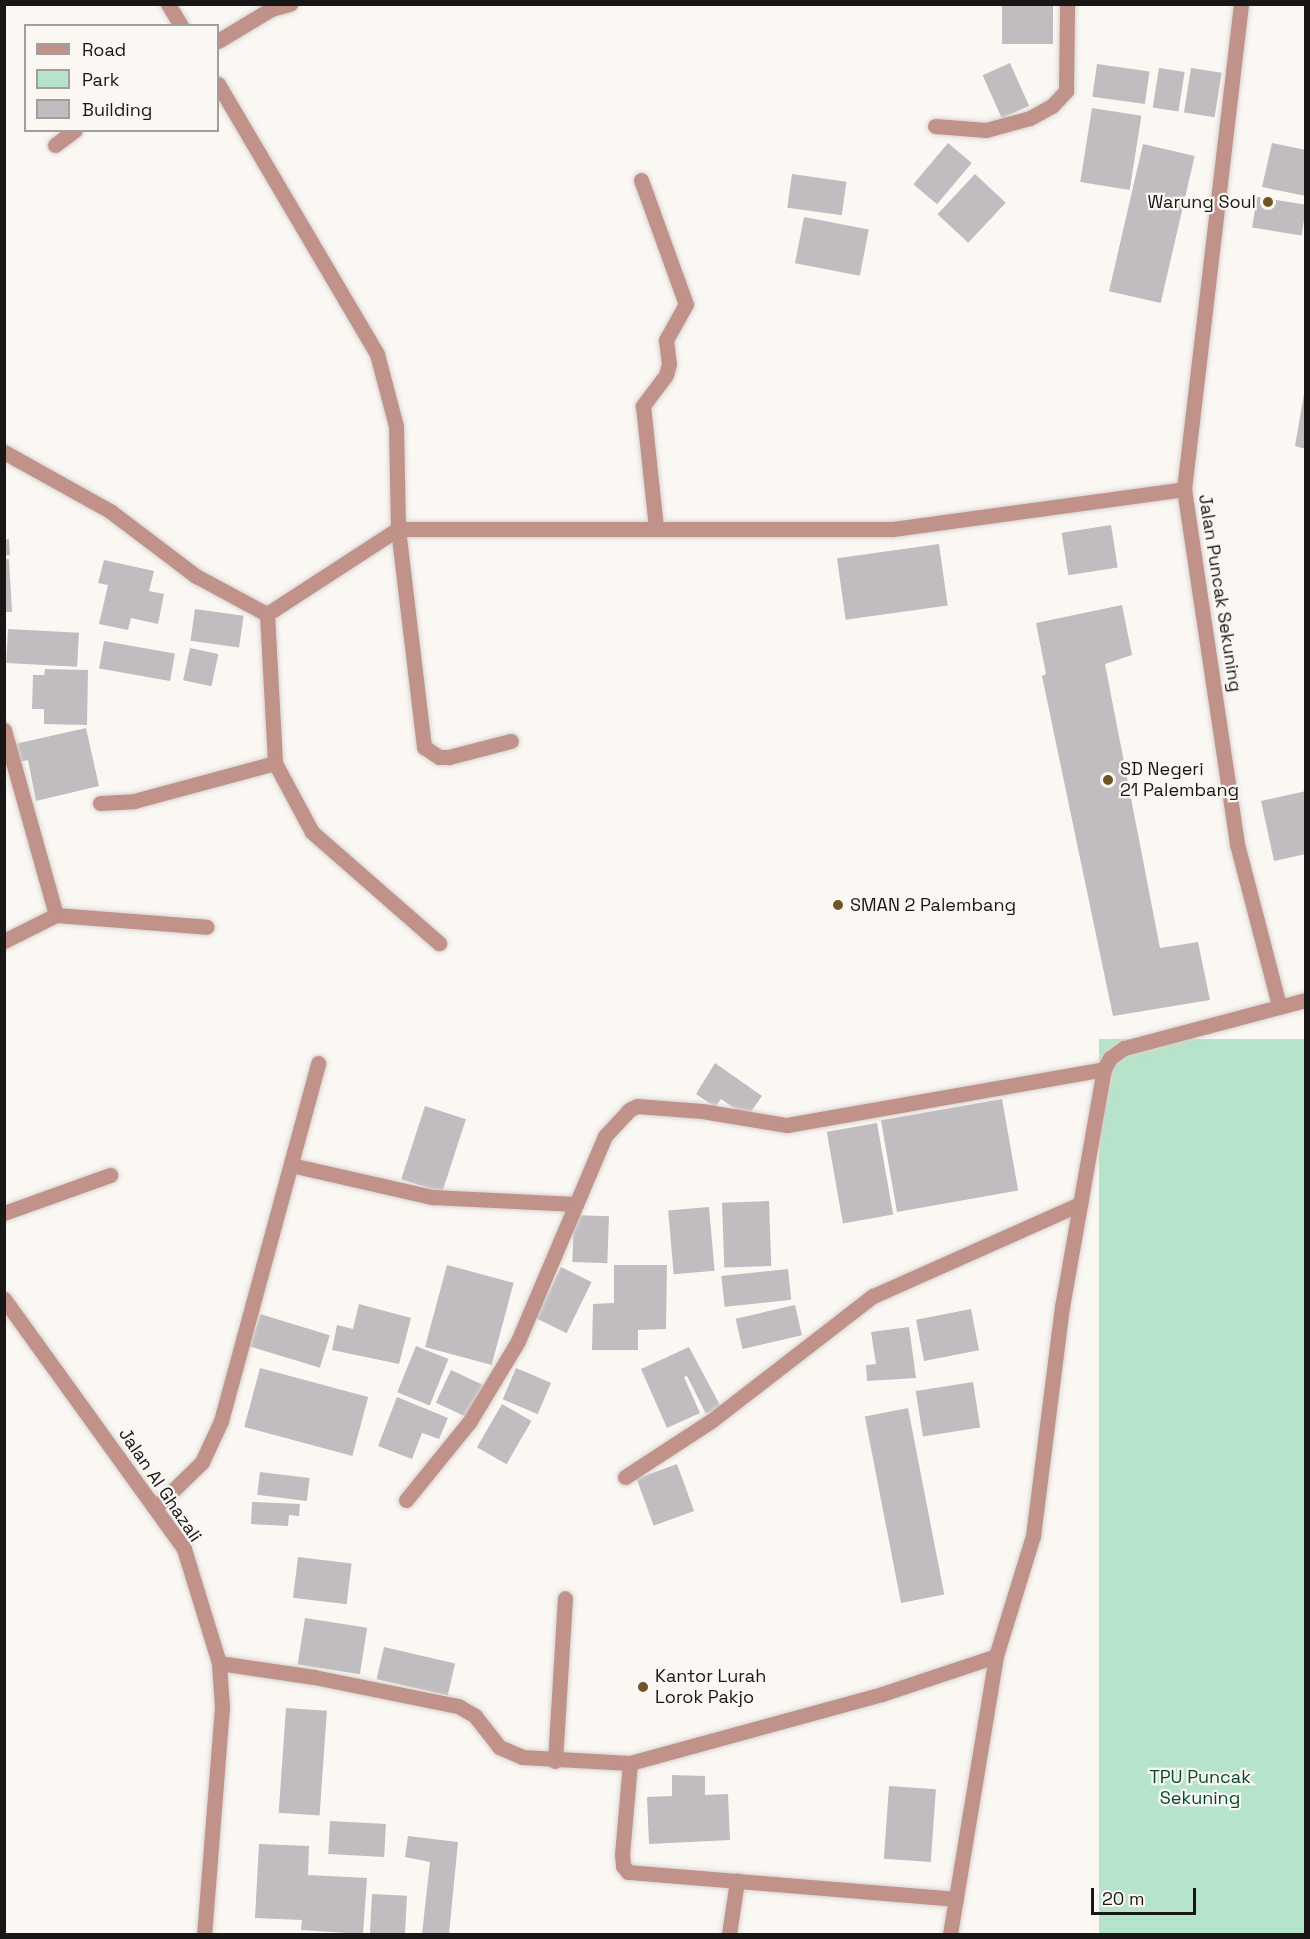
<!DOCTYPE html>
<html>
<head>
<meta charset="utf-8">
<style>
  body { margin:0 }
  #map { position:relative; width:1310px; height:1939px; overflow:hidden; background:#fbf8f4; font-family:"Space Grotesk",sans-serif }
  div>[style] { position:absolute }
  .green>* { inset:0; background:#b6e4ca; transform-origin:0 0 }
  .building>* { inset:0; background:#c1bcbf; transform-origin:0 0 }
  .roads { filter:drop-shadow(0 0 2px #d7d4d0) drop-shadow(0 0 2px #d7d4d0) }
  .service>* { height:15px; margin:-7.5px; padding:0 7.5px; transform-origin:7.5px; border-radius:7.5px; background:#c0928a }
  .minor>* { height:15px; margin:-7.5px; padding:0 7.5px; transform-origin:7.5px; border-radius:7.5px; background:#c0928a }
  .dots>* { width:16px; height:16px; translate:-50% -50%; box-sizing:border-box; border:3px solid #fbf8f4; border-radius:50% }
  span { translate:-50% -50%; white-space:nowrap; text-align:center; line-height:1.15; -webkit-text-stroke:4.5px #fbf8f4; paint-order:stroke }
  .poi-label { font-size:18px; color:#191716 }
  .right { translate:-100% -50%; text-align:right }
  .left { translate:0 -50%; text-align:left }
  .street-label { font-size:18px; color:#191716 }
  .park-label { font-size:18px; color:#02482d }
  .frame { position:absolute; inset:0; border:6px solid #191716; pointer-events:none }
  .legend { position:absolute; left:24px; top:24px; width:195px; height:108px; box-sizing:border-box; background:#fbf8f4; border:2px solid #a19e9b; margin:0; padding:8px 10px; list-style:none; font-size:18px; color:#191716 }
  .legend li { display:flex; align-items:center; gap:12px; height:30px }
  .legend b { width:30px; border:2px solid #a19e9b }
  .scale { position:absolute; left:1091px; top:1888px; width:105px; height:27px; box-sizing:border-box; border:3px solid #191716; border-top:0; padding-left:8px; font-size:18px; line-height:21px; white-space:nowrap; color:#191716; -webkit-text-stroke:4px #fbf8f4; paint-order:stroke }
</style>
</head>
<body>
<div id="map">
  <div class="green">
    <div style="left:1305px;top:1039px;width:895px;height:206px;rotate:90deg"></div>
  </div>
  <div class="building">
    <div style="left:1002px;top:4px;width:51px;height:40px"></div>
    <div style="left:1010px;top:63px;width:47px;height:30px;rotate:66deg"></div>
    <div style="left:1097px;top:64px;width:53px;height:33px;rotate:8deg"></div>
    <div style="left:1159px;top:68px;width:26px;height:40px;rotate:9deg"></div>
    <div style="left:1191px;top:68px;width:31px;height:45px;rotate:9deg"></div>
    <div style="left:1092px;top:108px;width:50px;height:75px;rotate:9deg"></div>
    <div style="left:948px;top:143px;width:31px;height:54px;rotate:40deg"></div>
    <div style="clip-path:polygon(1272px 143px,1306px 150px,1306px 196px,1262px 187px)"></div>
    <div style="left:1143px;top:144px;width:53px;height:151px;rotate:13deg"></div>
    <div style="left:792px;top:174px;width:55px;height:34px;rotate:8deg"></div>
    <div style="left:975px;top:174px;width:42px;height:55px;rotate:43deg"></div>
    <div style="left:1257px;top:197px;width:50px;height:31px;rotate:9deg"></div>
    <div style="left:804px;top:217px;width:66px;height:47px;rotate:11deg"></div>
    <div style="clip-path:polygon(1304px 394px,1306px 394px,1306px 449px,1295px 446px)"></div>
    <div style="left:1111px;top:525px;width:43px;height:50px;rotate:81deg"></div>
    <div style="clip-path:polygon(9px 539px,10px 555px,4px 556px,4px 540px)"></div>
    <div style="left:939px;top:544px;width:62px;height:103px;rotate:82deg"></div>
    <div style="clip-path:polygon(4px 559px,9px 559px,12px 612px,4px 612px)"></div>
    <div style="clip-path:polygon(104px 560px,154px 571px,149px 591px,164px 594px,158px 624px,131px 618px,128px 630px,99px 624px,108px 585px,98px 583px)"></div>
    <div style="clip-path:polygon(1122px 605px,1132px 655px,1105px 664px,1160px 948px,1198px 942px,1210px 1000px,1113px 1016px,1042px 676px,1046px 674px,1036px 623px)"></div>
    <div style="left:195px;top:609px;width:49px;height:32px;rotate:8deg"></div>
    <div style="left:8px;top:629px;width:71px;height:34px;rotate:3deg"></div>
    <div style="left:104px;top:641px;width:72px;height:28px;rotate:10deg"></div>
    <div style="left:190px;top:648px;width:29px;height:33px;rotate:12deg"></div>
    <div style="clip-path:polygon(45px 669px,88px 670px,87px 725px,44px 724px,44px 709px,32px 709px,33px 675px,44px 675px)"></div>
    <div style="clip-path:polygon(86px 728px,99px 786px,36px 801px,28px 760px,19px 762px,15px 744px)"></div>
    <div style="clip-path:polygon(1306px 791px,1306px 854px,1274px 861px,1261px 801px)"></div>
    <div style="clip-path:polygon(715px 1063px,762px 1096px,747px 1117px,721px 1099px,715px 1107px,696px 1094px)"></div>
    <div style="left:1002px;top:1099px;width:93px;height:123px;rotate:80deg"></div>
    <div style="left:425px;top:1106px;width:43px;height:77px;rotate:18deg"></div>
    <div style="left:877px;top:1123px;width:93px;height:51px;rotate:80deg"></div>
    <div style="left:769px;top:1201px;width:65px;height:47px;rotate:88deg"></div>
    <div style="left:709px;top:1207px;width:64px;height:41px;rotate:85deg"></div>
    <div style="left:574px;top:1215px;width:35px;height:47px;rotate:2deg"></div>
    <div style="left:447px;top:1265px;width:69px;height:85px;rotate:15deg"></div>
    <div style="clip-path:polygon(614px 1265px,667px 1265px,666px 1329px,638px 1330px,638px 1350px,592px 1350px,593px 1304px,614px 1303px)"></div>
    <div style="left:561px;top:1267px;width:34px;height:57px;rotate:26deg"></div>
    <div style="left:788px;top:1269px;width:31px;height:67px;rotate:84deg"></div>
    <div style="clip-path:polygon(359px 1304px,411px 1318px,399px 1364px,332px 1350px,337px 1325px,353px 1329px)"></div>
    <div style="left:795px;top:1305px;width:31px;height:61px;rotate:77deg"></div>
    <div style="left:971px;top:1309px;width:42px;height:56px;rotate:79deg"></div>
    <div style="left:260px;top:1314px;width:73px;height:34px;rotate:17deg"></div>
    <div style="clip-path:polygon(909px 1327px,916px 1378px,867px 1381px,866px 1365px,876px 1364px,871px 1332px)"></div>
    <div style="left:416px;top:1346px;width:35px;height:50px;rotate:22deg"></div>
    <div style="clip-path:polygon(689px 1347px,721px 1407px,706px 1414px,687px 1376px,684px 1377px,700px 1413px,667px 1428px,641px 1369px)"></div>
    <div style="left:260px;top:1368px;width:112px;height:61px;rotate:15deg"></div>
    <div style="left:516px;top:1368px;width:38px;height:34px;rotate:23deg"></div>
    <div style="left:451px;top:1370px;width:35px;height:36px;rotate:25deg"></div>
    <div style="left:973px;top:1382px;width:46px;height:58px;rotate:81deg"></div>
    <div style="clip-path:polygon(397px 1397px,448px 1418px,439px 1439px,422px 1433px,412px 1459px,378px 1446px)"></div>
    <div style="left:502px;top:1404px;width:34px;height:50px;rotate:30deg"></div>
    <div style="left:908px;top:1408px;width:190px;height:44px;rotate:79deg"></div>
    <div style="left:677px;top:1464px;width:50px;height:43px;rotate:70deg"></div>
    <div style="left:260px;top:1472px;width:50px;height:23px;rotate:7deg"></div>
    <div style="clip-path:polygon(252px 1502px,300px 1504px,299px 1516px,289px 1515px,288px 1526px,251px 1524px)"></div>
    <div style="left:298px;top:1557px;width:54px;height:41px;rotate:7deg"></div>
    <div style="left:305px;top:1618px;width:63px;height:47px;rotate:9deg"></div>
    <div style="left:384px;top:1647px;width:73px;height:33px;rotate:13deg"></div>
    <div style="left:286px;top:1708px;width:41px;height:105px;rotate:4deg"></div>
    <div style="clip-path:polygon(672px 1775px,705px 1776px,705px 1795px,728px 1794px,730px 1840px,649px 1844px,647px 1797px,672px 1796px)"></div>
    <div style="left:889px;top:1786px;width:47px;height:73px;rotate:4deg"></div>
    <div style="left:330px;top:1821px;width:56px;height:33px;rotate:3deg"></div>
    <div style="clip-path:polygon(408px 1836px,458px 1842px,449px 1934px,422px 1934px,430px 1862px,405px 1857px)"></div>
    <div style="clip-path:polygon(259px 1844px,309px 1846px,308px 1875px,367px 1878px,363px 1934px,301px 1930px,302px 1920px,255px 1918px)"></div>
    <div style="left:372px;top:1894px;width:35px;height:39px;rotate:3deg"></div>
  </div>
  <div class="roads">
    <div class="service">
      <div style="left:218px;top:41px;width:62px;rotate:-31.1deg"></div>
      <div style="left:271px;top:9px;width:20px;rotate:-15deg"></div>
      <div style="left:55px;top:145px;width:25px;rotate:-37deg"></div>
      <div style="left:555px;top:1761px;width:163px;rotate:-86.5deg"></div>
    </div>
    <div class="minor">
      <div style="left:168px;top:4px;width:26px;rotate:59deg"></div>
      <div style="left:1241px;top:4px;width:488px;rotate:96.7deg"></div>
      <div style="left:1184px;top:489px;width:359px;rotate:81.5deg"></div>
      <div style="left:1237px;top:844px;width:166px;rotate:75.4deg"></div>
      <div style="left:218px;top:84px;width:313px;rotate:59.5deg"></div>
      <div style="left:377px;top:354px;width:74px;rotate:75.2deg"></div>
      <div style="left:396px;top:426px;width:103px;rotate:88.9deg"></div>
      <div style="left:398px;top:529px;width:220px;rotate:83.2deg"></div>
      <div style="left:424px;top:747px;width:18px;rotate:34deg"></div>
      <div style="left:439px;top:757px;width:10px"></div>
      <div style="left:449px;top:757px;width:64px;rotate:-14.5deg"></div>
      <div style="left:935px;top:126px;width:51px;rotate:4.5deg"></div>
      <div style="left:986px;top:130px;width:46px;rotate:-15.3deg"></div>
      <div style="left:1030px;top:118px;width:25px;rotate:-29deg"></div>
      <div style="left:1052px;top:106px;width:21px;rotate:-47deg"></div>
      <div style="left:1066px;top:91px;width:87px;rotate:-89.3deg"></div>
      <div style="left:641px;top:180px;width:132px;rotate:70.1deg"></div>
      <div style="left:686px;top:304px;width:41px;rotate:119.1deg"></div>
      <div style="left:666px;top:340px;width:24px;rotate:83deg"></div>
      <div style="left:669px;top:364px;width:11px;rotate:105deg"></div>
      <div style="left:666px;top:375px;width:39px;rotate:127deg"></div>
      <div style="left:643px;top:406px;width:122px;rotate:83.9deg"></div>
      <div style="left:4px;top:452px;width:121px;rotate:29.1deg"></div>
      <div style="left:110px;top:511px;width:108px;rotate:37.1deg"></div>
      <div style="left:196px;top:576px;width:81px;rotate:28.2deg"></div>
      <div style="left:267px;top:614px;width:156px;rotate:-33deg"></div>
      <div style="left:398px;top:529px;width:495px"></div>
      <div style="left:893px;top:529px;width:294px;rotate:-7.8deg"></div>
      <div style="left:267px;top:614px;width:149px;rotate:86.9deg"></div>
      <div style="left:275px;top:763px;width:78px;rotate:61.8deg"></div>
      <div style="left:312px;top:832px;width:169px;rotate:41.2deg"></div>
      <div style="left:4px;top:730px;width:192px;rotate:74.3deg"></div>
      <div style="left:100px;top:803px;width:34px;rotate:-3deg"></div>
      <div style="left:134px;top:801px;width:146px;rotate:-15.1deg"></div>
      <div style="left:56px;top:915px;width:151px;rotate:4.5deg"></div>
      <div style="left:4px;top:941px;width:58px;rotate:-26.6deg"></div>
      <div style="left:291px;top:1165px;width:145px;rotate:12.8deg"></div>
      <div style="left:432px;top:1197px;width:144px;rotate:2.8deg"></div>
      <div style="left:4px;top:1213px;width:113px;rotate:-19.7deg"></div>
      <div style="left:4px;top:1299px;width:308px;rotate:54.2deg"></div>
      <div style="left:184px;top:1549px;width:119px;rotate:72.9deg"></div>
      <div style="left:219px;top:1663px;width:44px;rotate:86.1deg"></div>
      <div style="left:222px;top:1707px;width:228px;rotate:94.5deg"></div>
      <div style="left:625px;top:1477px;width:103px;rotate:-33.1deg"></div>
      <div style="left:711px;top:1421px;width:205px;rotate:-37.7deg"></div>
      <div style="left:873px;top:1296px;width:227px;rotate:-24deg"></div>
      <div style="left:406px;top:1500px;width:102px;rotate:-51deg"></div>
      <div style="left:470px;top:1421px;width:93px;rotate:-59deg"></div>
      <div style="left:518px;top:1341px;width:223px;rotate:-67deg"></div>
      <div style="left:605px;top:1136px;width:35px;rotate:-47deg"></div>
      <div style="left:629px;top:1110px;width:9px;rotate:-27deg"></div>
      <div style="left:637px;top:1106px;width:65px;rotate:4.4deg"></div>
      <div style="left:702px;top:1111px;width:86px;rotate:9.4deg"></div>
      <div style="left:787px;top:1125px;width:322px;rotate:-10deg"></div>
      <div style="left:155px;top:1508px;width:66px;rotate:-44.4deg"></div>
      <div style="left:202px;top:1462px;width:45px;rotate:-65.1deg"></div>
      <div style="left:221px;top:1421px;width:371px;rotate:-74.8deg"></div>
      <div style="left:219px;top:1663px;width:96px;rotate:8.4deg"></div>
      <div style="left:314px;top:1677px;width:147px;rotate:11.4deg"></div>
      <div style="left:458px;top:1706px;width:20px;rotate:30deg"></div>
      <div style="left:475px;top:1716px;width:39px;rotate:52deg"></div>
      <div style="left:499px;top:1747px;width:25px;rotate:23deg"></div>
      <div style="left:522px;top:1757px;width:108px;rotate:3.2deg"></div>
      <div style="left:630px;top:1763px;width:261px;rotate:-15.3deg"></div>
      <div style="left:882px;top:1694px;width:120px;rotate:-18.4deg"></div>
      <div style="left:630px;top:1763px;width:91px;rotate:95deg"></div>
      <div style="left:622px;top:1854px;width:12px;rotate:85deg"></div>
      <div style="left:623px;top:1866px;width:8px;rotate:50deg"></div>
      <div style="left:628px;top:1872px;width:329px;rotate:4.7deg"></div>
      <div style="left:729px;top:1934px;width:54px;rotate:-81.4deg"></div>
      <div style="left:950px;top:1934px;width:282px;rotate:-80.6deg"></div>
      <div style="left:996px;top:1656px;width:126px;rotate:-72.9deg"></div>
      <div style="left:1033px;top:1536px;width:231px;rotate:-82.8deg"></div>
      <div style="left:1062px;top:1307px;width:242px;rotate:-80deg"></div>
      <div style="left:1104px;top:1069px;width:13px;rotate:-61deg"></div>
      <div style="left:1110px;top:1058px;width:17px;rotate:-36deg"></div>
      <div style="left:1124px;top:1048px;width:188px;rotate:-14.8deg"></div>
    </div>
  </div>
  <div class="dots">
    <div style="left:1268px;top:202px;background:#705427"></div>
    <div style="left:1108px;top:780px;background:#705427"></div>
    <div style="left:838px;top:905px;background:#705427"></div>
    <div style="left:643px;top:1687px;background:#705427"></div>
  </div>
  <div class="poi-label">
    <span class="right" style="left:1256px;top:202px">Warung Soul</span>
    <span class="left" style="left:1120px;top:780px">SD Negeri<br>21 Palembang</span>
    <span class="left" style="left:850px;top:905px">SMAN 2 Palembang</span>
    <span class="left" style="left:655px;top:1687px">Kantor Lurah<br>Lorok Pakjo</span>
  </div>
  <div class="street-label">
    <span style="left:1220px;top:593px;rotate:81deg">Jalan Puncak Sekuning</span>
    <span style="left:160px;top:1485px;rotate:56deg">Jalan Al Ghazali</span>
  </div>
  <div class="park-label">
    <span style="left:1200px;top:1788px">TPU Puncak<br>Sekuning</span>
  </div>
  <div class="frame"></div>
  <ul class="legend">
  <li><b style="height:8px;background:#c0928a"></b>Road</li>
  <li><b style="height:16px;background:#b6e4ca"></b>Park</li>
  <li><b style="height:16px;background:#c1bcbf"></b>Building</li>
  </ul>
  <div class="scale">20 m</div>
</div>
</body>
</html>
